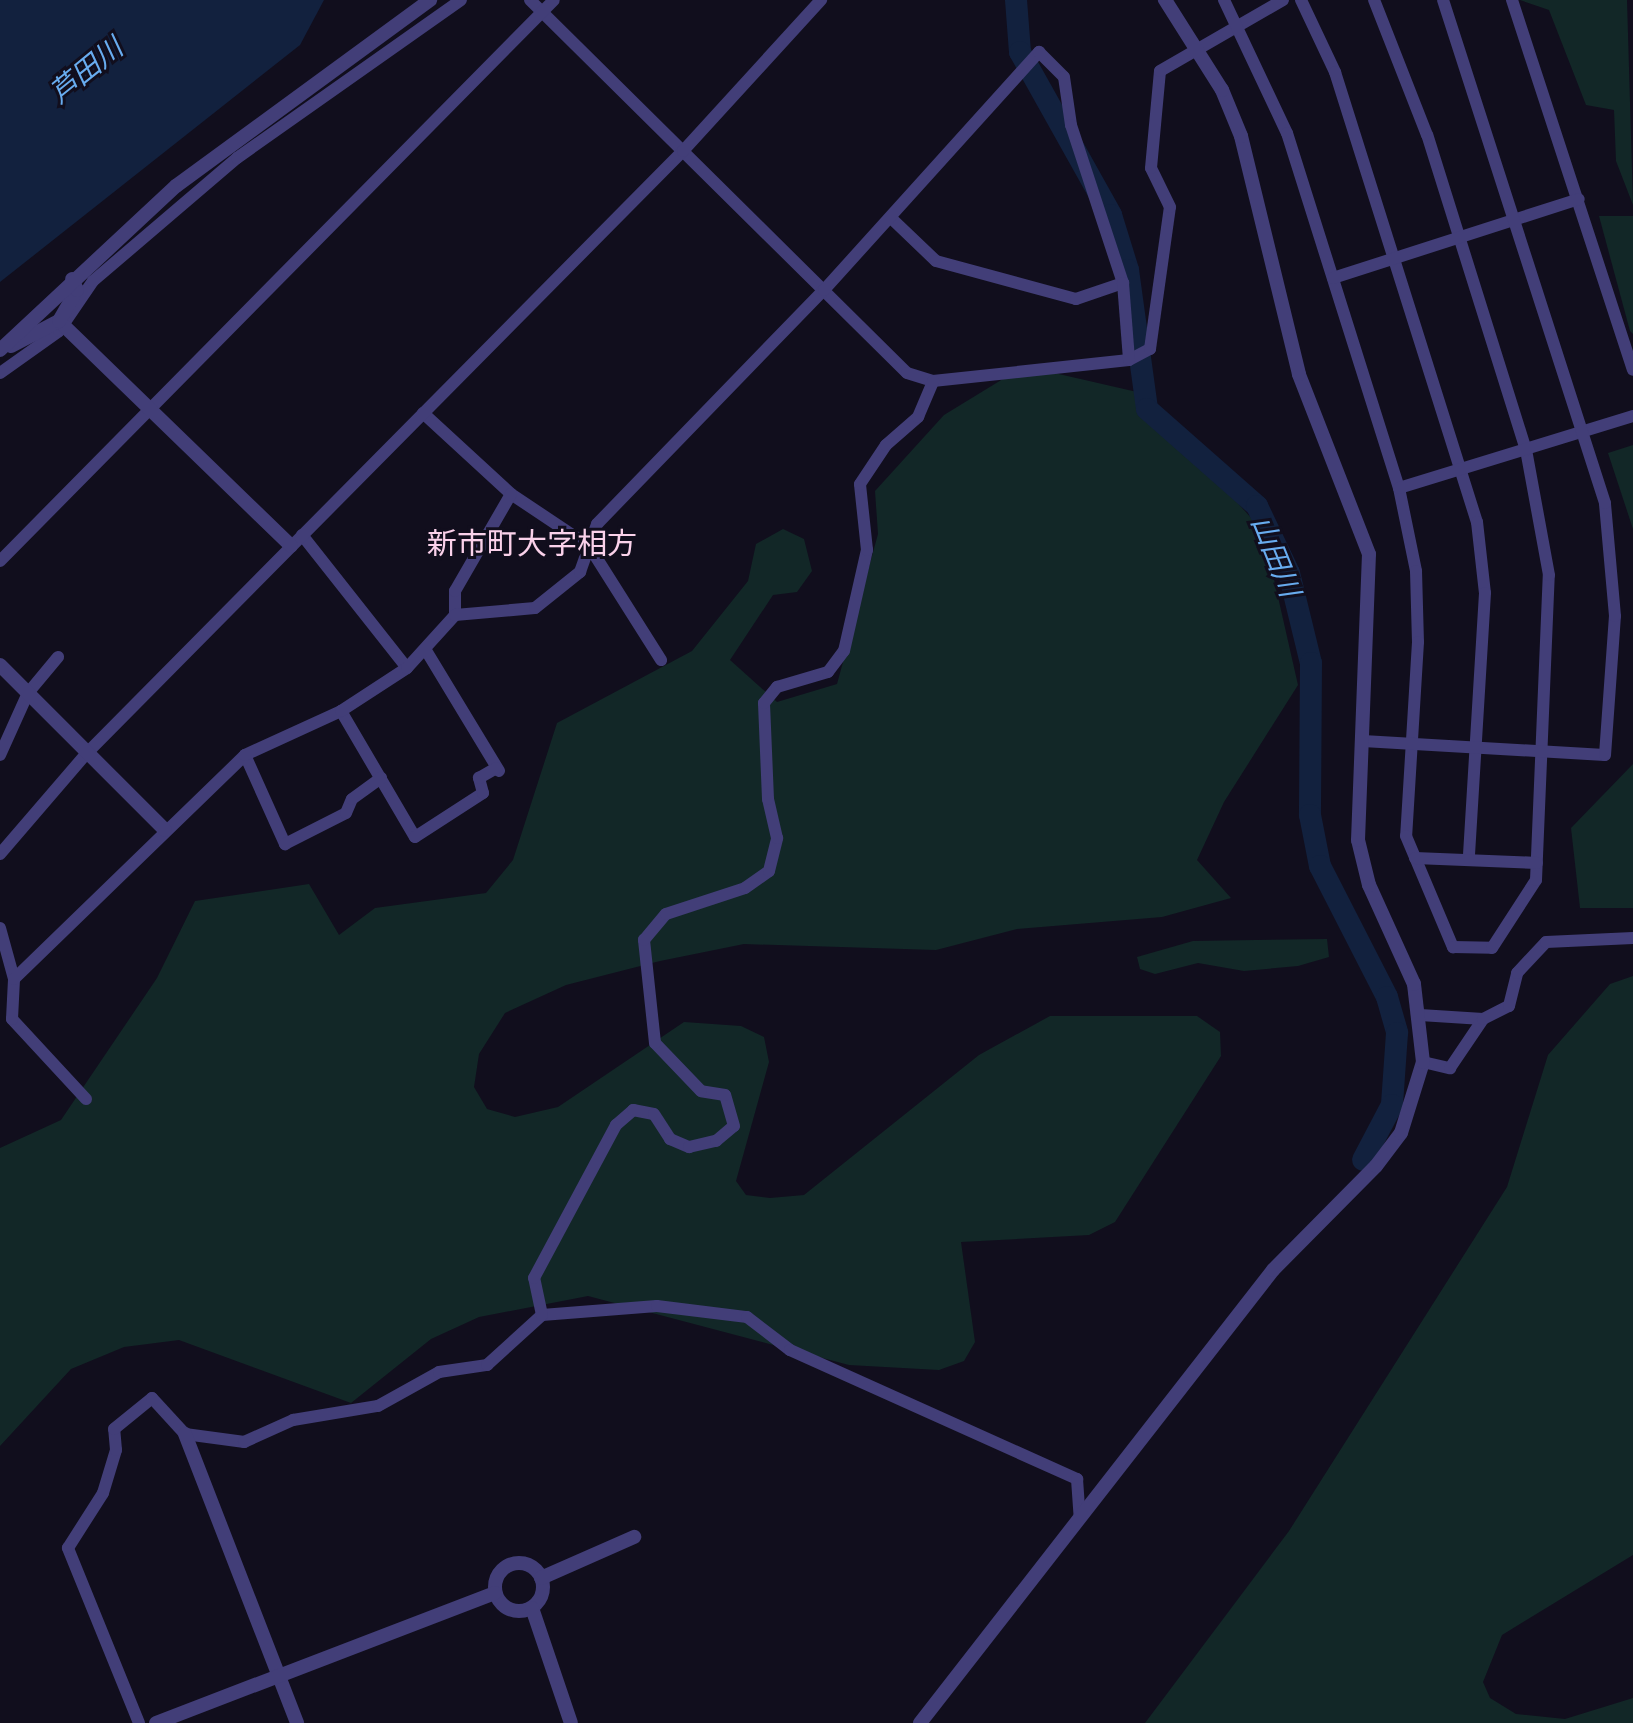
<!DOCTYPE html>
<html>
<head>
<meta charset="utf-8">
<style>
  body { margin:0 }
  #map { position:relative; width:1633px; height:1723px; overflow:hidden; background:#110e1d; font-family:"Archivo Narrow","Noto Sans JP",sans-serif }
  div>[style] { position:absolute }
  .green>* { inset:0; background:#122727 }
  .water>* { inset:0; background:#12213e }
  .river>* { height:22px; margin:-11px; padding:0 11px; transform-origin:11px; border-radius:11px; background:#12213e }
  .minor>* { height:12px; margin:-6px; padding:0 6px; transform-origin:6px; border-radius:6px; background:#423e78 }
  .tertiary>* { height:14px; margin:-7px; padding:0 7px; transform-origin:7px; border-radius:7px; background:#423e78 }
  .tertiary>.ring { margin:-7px; padding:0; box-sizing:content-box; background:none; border:14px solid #423e78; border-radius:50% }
  span { translate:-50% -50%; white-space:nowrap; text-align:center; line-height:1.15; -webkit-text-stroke:6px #110e1d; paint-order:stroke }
  .water-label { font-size:28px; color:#68acef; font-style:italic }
  .quarter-label { font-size:30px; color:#fad1ea }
</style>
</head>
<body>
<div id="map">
  <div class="green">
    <div style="clip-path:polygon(1520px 0,1627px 0,1633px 205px,1616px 161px,1614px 110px,1586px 105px,1549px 10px)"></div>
    <div style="clip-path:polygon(1599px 216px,1633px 216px,1633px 334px,1630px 331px)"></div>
    <div style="clip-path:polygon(1024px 366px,1137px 392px,1263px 531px,1298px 685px,1224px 802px,1197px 860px,1231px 898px,1162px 917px,1017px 929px,936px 950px,744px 944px,660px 961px,566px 985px,505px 1013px,479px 1054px,474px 1087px,487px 1109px,515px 1117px,558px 1107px,684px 1022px,741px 1026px,764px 1037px,769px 1062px,736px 1181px,746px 1195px,770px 1198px,804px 1195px,979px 1055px,1050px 1016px,1197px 1016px,1220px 1032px,1221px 1056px,1115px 1222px,1089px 1235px,961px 1242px,975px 1342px,964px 1361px,939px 1370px,849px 1365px,588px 1296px,479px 1317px,431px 1339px,351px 1403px,179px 1340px,124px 1347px,71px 1369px,0 1446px,0 1148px,61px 1120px,157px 978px,195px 901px,309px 884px,339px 935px,375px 908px,486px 893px,513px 860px,557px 723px,692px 651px,748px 581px,756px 544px,783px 529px,804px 539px,812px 571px,797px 592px,773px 595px,730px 660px,777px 702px,837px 684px,878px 534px,875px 491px,944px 415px)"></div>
    <div style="clip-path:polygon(1633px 445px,1633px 529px,1608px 453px)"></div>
    <div style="clip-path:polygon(1633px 764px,1633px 908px,1580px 908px,1571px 828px)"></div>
    <div style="clip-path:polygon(1327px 939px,1329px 957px,1298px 966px,1244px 971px,1198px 963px,1155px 974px,1140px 969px,1137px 957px,1193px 941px)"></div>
    <div style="clip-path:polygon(1633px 976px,1633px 1555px,1502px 1635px,1483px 1682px,1490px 1698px,1516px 1714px,1565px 1719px,1633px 1698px,1633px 1723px,1145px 1723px,1289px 1531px,1507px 1187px,1548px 1055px,1610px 984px)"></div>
  </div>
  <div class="water">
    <div style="clip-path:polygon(0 0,324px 0,300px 45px,0 282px)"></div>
  </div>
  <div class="river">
    <div style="left:1016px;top:0;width:52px;rotate:85.6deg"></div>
    <div style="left:1020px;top:52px;width:187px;rotate:60.8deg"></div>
    <div style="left:1111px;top:215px;width:58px;rotate:72.8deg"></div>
    <div style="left:1128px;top:270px;width:140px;rotate:82.2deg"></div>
    <div style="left:1147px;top:409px;width:147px;rotate:41.4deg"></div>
    <div style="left:1257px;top:506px;width:74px;rotate:64.5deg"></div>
    <div style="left:1289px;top:573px;width:93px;rotate:76.3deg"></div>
    <div style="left:1311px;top:663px;width:152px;rotate:90.4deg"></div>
    <div style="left:1310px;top:815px;width:52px;rotate:78.9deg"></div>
    <div style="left:1320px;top:866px;width:147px;rotate:62.9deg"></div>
    <div style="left:1387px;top:997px;width:37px;rotate:74deg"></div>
    <div style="left:1397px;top:1033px;width:72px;rotate:94deg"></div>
    <div style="left:1392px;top:1105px;width:62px;rotate:117.8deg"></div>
  </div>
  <div class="minor">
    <div style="left:530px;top:0;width:530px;rotate:44.69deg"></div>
    <div style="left:907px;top:373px;width:27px;rotate:17deg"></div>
    <div style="left:933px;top:381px;width:197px;rotate:-6.1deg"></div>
    <div style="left:1129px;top:360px;width:24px;rotate:-28deg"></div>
    <div style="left:1150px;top:349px;width:143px;rotate:-82deg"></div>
    <div style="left:1170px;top:207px;width:43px;rotate:-116deg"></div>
    <div style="left:1151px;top:168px;width:97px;rotate:-84.7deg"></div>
    <div style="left:1160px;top:71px;width:142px;rotate:-30deg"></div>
    <div style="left:1224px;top:0;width:147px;rotate:64.7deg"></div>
    <div style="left:1287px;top:133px;width:372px;rotate:72.5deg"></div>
    <div style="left:1399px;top:488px;width:85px;rotate:78.4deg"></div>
    <div style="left:1416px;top:571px;width:71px;rotate:88.4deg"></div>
    <div style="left:1418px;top:642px;width:194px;rotate:93.5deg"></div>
    <div style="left:1406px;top:836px;width:121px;rotate:67.1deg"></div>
    <div style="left:1453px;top:947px;width:39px;rotate:1deg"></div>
    <div style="left:1492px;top:948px;width:81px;rotate:-57.1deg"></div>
    <div style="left:1536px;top:880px;width:305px;rotate:-87.6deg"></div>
    <div style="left:1549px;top:575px;width:127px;rotate:-100.4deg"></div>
    <div style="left:1526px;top:450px;width:330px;rotate:-107.4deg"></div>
    <div style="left:1427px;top:135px;width:145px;rotate:-111.4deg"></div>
    <div style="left:1301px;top:0;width:80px;rotate:64.7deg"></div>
    <div style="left:1335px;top:72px;width:472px;rotate:72.5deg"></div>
    <div style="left:1477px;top:522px;width:71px;rotate:83.6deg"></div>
    <div style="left:1485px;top:593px;width:262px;rotate:93.5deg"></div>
    <div style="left:1512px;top:0;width:389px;rotate:71.9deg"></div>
    <div style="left:891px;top:218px;width:62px;rotate:43.7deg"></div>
    <div style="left:936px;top:261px;width:145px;rotate:15.2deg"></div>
    <div style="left:1076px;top:299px;width:50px;rotate:-18.8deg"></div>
    <div style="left:1333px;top:278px;width:258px;rotate:-17.8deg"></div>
    <div style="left:0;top:373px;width:72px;rotate:-35.4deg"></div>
    <div style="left:59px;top:331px;width:60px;rotate:-55.8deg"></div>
    <div style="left:93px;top:281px;width:189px;rotate:-40.5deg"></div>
    <div style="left:237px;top:158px;width:274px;rotate:-35.2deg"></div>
    <div style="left:423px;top:413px;width:120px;rotate:42.6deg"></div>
    <div style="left:511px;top:494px;width:94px;rotate:33.7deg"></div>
    <div style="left:589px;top:546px;width:135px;rotate:57.7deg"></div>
    <div style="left:1399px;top:488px;width:245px;rotate:-17.1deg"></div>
    <div style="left:302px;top:535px;width:169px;rotate:51.7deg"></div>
    <div style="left:0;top:561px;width:788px;rotate:-45.36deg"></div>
    <div style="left:455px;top:615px;width:24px;rotate:-90deg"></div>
    <div style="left:455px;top:591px;width:112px;rotate:-60deg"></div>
    <div style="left:427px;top:652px;width:139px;rotate:58.8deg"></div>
    <div style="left:341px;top:711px;width:146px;rotate:59.6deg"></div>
    <div style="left:415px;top:837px;width:81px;rotate:-32.9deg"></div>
    <div style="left:483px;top:793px;width:16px;rotate:-105deg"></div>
    <div style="left:479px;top:778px;width:20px;rotate:-30deg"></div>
    <div style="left:1363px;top:741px;width:242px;rotate:3.3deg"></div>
    <div style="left:1605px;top:755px;width:139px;rotate:-85.9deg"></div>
    <div style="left:1615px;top:616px;width:113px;rotate:-95.1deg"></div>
    <div style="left:1605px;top:503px;width:528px;rotate:-107.85deg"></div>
    <div style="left:0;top:755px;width:68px;rotate:-65.7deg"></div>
    <div style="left:28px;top:693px;width:47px;rotate:-50.2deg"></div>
    <div style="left:245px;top:755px;width:98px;rotate:65.8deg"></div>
    <div style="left:285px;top:844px;width:68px;rotate:-26.9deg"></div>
    <div style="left:346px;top:813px;width:15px;rotate:-67deg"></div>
    <div style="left:352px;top:799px;width:36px;rotate:-36deg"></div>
    <div style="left:0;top:854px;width:133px;rotate:-49.3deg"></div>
    <div style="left:87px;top:753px;width:847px;rotate:-45.29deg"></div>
    <div style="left:683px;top:151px;width:205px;rotate:-47.6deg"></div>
    <div style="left:1415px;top:858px;width:122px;rotate:2.3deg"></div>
    <div style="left:0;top:928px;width:53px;rotate:74.6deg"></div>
    <div style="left:1420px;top:1015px;width:63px;rotate:3.6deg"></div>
    <div style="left:1423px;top:1062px;width:28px;rotate:13deg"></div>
    <div style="left:1450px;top:1068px;width:59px;rotate:-56deg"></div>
    <div style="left:1483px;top:1019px;width:29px;rotate:-27deg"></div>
    <div style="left:1509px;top:1006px;width:34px;rotate:-76deg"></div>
    <div style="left:1517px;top:973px;width:42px;rotate:-46.9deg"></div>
    <div style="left:1546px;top:942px;width:87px;rotate:-2.6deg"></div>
    <div style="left:86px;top:1099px;width:109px;rotate:-132.8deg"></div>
    <div style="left:12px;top:1019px;width:40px;rotate:-87.1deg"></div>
    <div style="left:14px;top:979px;width:322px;rotate:-44.1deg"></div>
    <div style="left:245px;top:755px;width:106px;rotate:-24.6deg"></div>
    <div style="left:341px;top:711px;width:79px;rotate:-33.1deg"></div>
    <div style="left:407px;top:668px;width:72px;rotate:-47.8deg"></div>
    <div style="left:455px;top:615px;width:80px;rotate:-5deg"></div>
    <div style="left:535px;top:608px;width:58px;rotate:-38.7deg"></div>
    <div style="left:580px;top:572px;width:51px;rotate:-70.5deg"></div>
    <div style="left:597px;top:524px;width:326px;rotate:-45.9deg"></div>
    <div style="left:824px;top:290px;width:321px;rotate:-47.9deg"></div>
    <div style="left:1039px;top:52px;width:35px;rotate:45deg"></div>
    <div style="left:1064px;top:77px;width:49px;rotate:81.7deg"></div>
    <div style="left:1071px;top:125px;width:166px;rotate:71.8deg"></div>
    <div style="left:1123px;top:283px;width:77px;rotate:85.5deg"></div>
    <div style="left:542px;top:1315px;width:115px;rotate:-4.5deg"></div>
    <div style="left:657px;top:1306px;width:91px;rotate:7deg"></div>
    <div style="left:747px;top:1317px;width:54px;rotate:37.5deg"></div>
    <div style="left:790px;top:1350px;width:315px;rotate:24.2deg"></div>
    <div style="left:1077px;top:1479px;width:39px;rotate:86deg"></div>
    <div style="left:139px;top:1723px;width:189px;rotate:-112.1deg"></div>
    <div style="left:68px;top:1548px;width:65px;rotate:-57.5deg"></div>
    <div style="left:103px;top:1493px;width:45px;rotate:-73.2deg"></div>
    <div style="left:116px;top:1450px;width:21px;rotate:-95deg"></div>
    <div style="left:114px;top:1429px;width:49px;rotate:-39.2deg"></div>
    <div style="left:152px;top:1398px;width:49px;rotate:47.5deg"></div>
    <div style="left:185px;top:1434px;width:60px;rotate:7.7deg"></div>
    <div style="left:244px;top:1442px;width:54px;rotate:-24.2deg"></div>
    <div style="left:293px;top:1420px;width:86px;rotate:-9.4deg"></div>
    <div style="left:378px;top:1406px;width:70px;rotate:-29.1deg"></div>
    <div style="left:439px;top:1372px;width:49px;rotate:-8.3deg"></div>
    <div style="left:487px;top:1365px;width:74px;rotate:-42.3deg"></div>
    <div style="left:542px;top:1315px;width:38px;rotate:-102deg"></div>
    <div style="left:534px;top:1278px;width:174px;rotate:-61.8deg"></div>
    <div style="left:616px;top:1125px;width:23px;rotate:-41deg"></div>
    <div style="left:633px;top:1110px;width:21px;rotate:11deg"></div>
    <div style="left:654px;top:1114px;width:30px;rotate:57deg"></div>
    <div style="left:670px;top:1139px;width:21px;rotate:23deg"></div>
    <div style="left:689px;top:1147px;width:28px;rotate:-13deg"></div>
    <div style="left:716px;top:1141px;width:23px;rotate:-40deg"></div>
    <div style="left:734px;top:1126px;width:32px;rotate:-106deg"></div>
    <div style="left:725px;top:1095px;width:24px;rotate:-171deg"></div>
    <div style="left:701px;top:1091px;width:66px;rotate:-133.8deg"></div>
    <div style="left:655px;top:1043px;width:104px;rotate:-96.1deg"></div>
    <div style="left:644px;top:940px;width:34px;rotate:-50deg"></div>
    <div style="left:666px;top:914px;width:83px;rotate:-18.2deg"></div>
    <div style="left:745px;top:888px;width:29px;rotate:-35deg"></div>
    <div style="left:769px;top:871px;width:34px;rotate:-76deg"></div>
    <div style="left:777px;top:838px;width:40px;rotate:-103deg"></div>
    <div style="left:768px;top:799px;width:96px;rotate:-92.4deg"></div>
    <div style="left:764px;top:703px;width:21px;rotate:-51deg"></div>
    <div style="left:777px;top:687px;width:53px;rotate:-16.4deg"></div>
    <div style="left:828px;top:672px;width:26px;rotate:-53deg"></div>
    <div style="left:844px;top:651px;width:104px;rotate:-77.2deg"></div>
    <div style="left:867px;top:550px;width:66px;rotate:-96.1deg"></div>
    <div style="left:860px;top:484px;width:47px;rotate:-56.3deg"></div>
    <div style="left:886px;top:445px;width:43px;rotate:-41.2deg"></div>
    <div style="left:918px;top:417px;width:39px;rotate:-67deg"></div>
  </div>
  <div class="tertiary">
    <div style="left:59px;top:321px;width:323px;rotate:44.1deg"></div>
    <div style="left:11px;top:346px;width:54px;rotate:-27.5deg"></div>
    <div style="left:59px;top:321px;width:36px;rotate:-60deg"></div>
    <div style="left:77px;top:290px;width:12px;rotate:-114deg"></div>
    <div style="left:0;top:350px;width:241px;rotate:-43deg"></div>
    <div style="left:176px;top:186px;width:315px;rotate:-36.2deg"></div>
    <div style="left:0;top:665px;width:233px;rotate:45deg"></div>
    <div style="left:185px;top:1434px;width:310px;rotate:68.8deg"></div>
    <div class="ring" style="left:495px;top:1563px;width:34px;height:34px"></div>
    <div style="left:541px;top:1578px;width:102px;rotate:-23.8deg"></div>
    <div style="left:532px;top:1608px;width:121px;rotate:71.3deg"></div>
    <div style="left:156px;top:1723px;width:363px;rotate:-21deg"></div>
    <div style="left:920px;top:1723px;width:574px;rotate:-52.07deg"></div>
    <div style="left:1273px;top:1270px;width:146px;rotate:-45.3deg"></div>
    <div style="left:1376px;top:1166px;width:41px;rotate:-52.9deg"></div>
    <div style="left:1401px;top:1133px;width:74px;rotate:-72.8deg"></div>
    <div style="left:1423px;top:1062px;width:79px;rotate:-96.6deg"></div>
    <div style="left:1414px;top:984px;width:109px;rotate:-114.4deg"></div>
    <div style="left:1369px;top:885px;width:46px;rotate:-103.7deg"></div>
    <div style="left:1358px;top:840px;width:286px;rotate:-87.8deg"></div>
    <div style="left:1369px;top:554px;width:193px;rotate:-111.3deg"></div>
    <div style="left:1299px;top:374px;width:245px;rotate:-103.7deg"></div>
    <div style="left:1241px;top:136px;width:50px;rotate:-112.4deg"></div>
    <div style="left:1222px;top:90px;width:107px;rotate:-122.3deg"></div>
  </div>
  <div class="water-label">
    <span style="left:86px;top:70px;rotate:-39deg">芦田川</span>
    <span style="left:1276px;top:556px;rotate:68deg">山田川</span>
  </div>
  <div class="quarter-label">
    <span style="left:532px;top:543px">新市町大字相方</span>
  </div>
</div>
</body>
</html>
